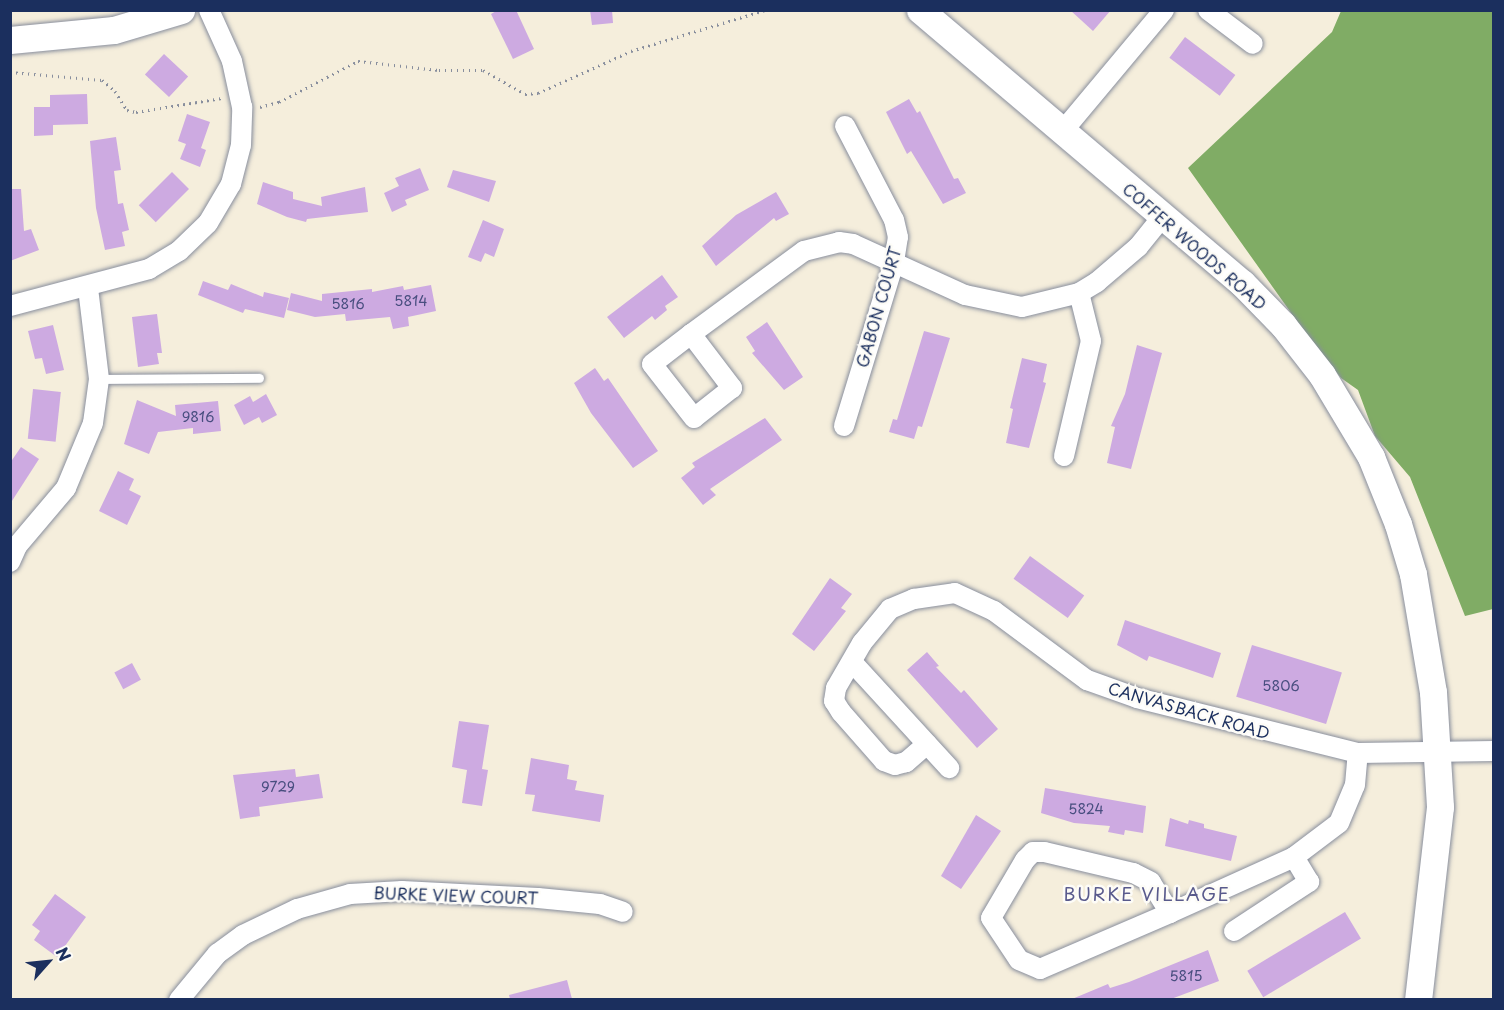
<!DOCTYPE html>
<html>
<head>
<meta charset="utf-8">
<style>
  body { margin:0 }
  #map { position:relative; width:1504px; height:1010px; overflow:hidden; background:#f5eedc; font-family:"Playpen Sans",sans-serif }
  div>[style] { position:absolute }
  .forest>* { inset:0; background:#80ac65 }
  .building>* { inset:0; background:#cdaae1; transform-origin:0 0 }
  .path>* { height:3px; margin-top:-1.5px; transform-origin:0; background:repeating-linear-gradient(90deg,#888e9d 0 1.5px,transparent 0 6px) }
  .roads { filter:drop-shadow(0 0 2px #888e9d) drop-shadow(0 0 2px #888e9d) }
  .lane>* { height:9px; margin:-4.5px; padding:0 4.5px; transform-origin:4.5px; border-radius:4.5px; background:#fff }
  .street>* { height:20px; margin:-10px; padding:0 10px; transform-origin:10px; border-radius:10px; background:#fff }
  .secondary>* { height:27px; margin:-13.5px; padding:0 13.5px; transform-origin:13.5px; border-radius:13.5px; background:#fff }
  span { translate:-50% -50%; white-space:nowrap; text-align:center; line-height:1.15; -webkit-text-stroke:5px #fdfcf7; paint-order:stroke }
  .number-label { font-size:14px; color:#484e7f }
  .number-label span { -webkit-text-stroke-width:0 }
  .street-label { font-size:16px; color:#1b2f5e }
  .neighbourhood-label { font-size:18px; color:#595a8c; letter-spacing:1.5px }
  .frame { position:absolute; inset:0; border:12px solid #1b2f5e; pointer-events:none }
  .north { position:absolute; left:18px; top:932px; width:60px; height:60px; -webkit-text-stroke:4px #fdfcf7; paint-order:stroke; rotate:63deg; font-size:16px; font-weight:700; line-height:24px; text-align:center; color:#1b2f5e }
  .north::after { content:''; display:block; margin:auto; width:21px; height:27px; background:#1b2f5e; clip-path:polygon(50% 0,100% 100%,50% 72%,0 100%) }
</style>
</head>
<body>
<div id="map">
  <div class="forest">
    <div style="clip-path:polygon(1341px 11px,1493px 11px,1493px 609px,1465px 616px,1410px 477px,1375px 436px,1358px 390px,1341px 378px,1299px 324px,1188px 168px,1332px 32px)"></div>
  </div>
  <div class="building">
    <div style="clip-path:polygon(498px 10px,516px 10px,534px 49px,513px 59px,491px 14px)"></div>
    <div style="clip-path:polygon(590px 10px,612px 10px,613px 23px,592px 25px)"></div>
    <div style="clip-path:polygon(1070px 10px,1111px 10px,1093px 31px)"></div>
    <div style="left:1185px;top:37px;width:63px;height:26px;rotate:37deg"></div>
    <div style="left:164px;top:54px;width:33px;height:28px;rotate:43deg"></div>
    <div style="clip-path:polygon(87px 94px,88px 124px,53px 125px,53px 135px,34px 136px,34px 107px,50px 107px,50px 95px)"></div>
    <div style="clip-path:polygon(909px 99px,917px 113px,920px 111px,954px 179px,958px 178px,966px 193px,943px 204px,911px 151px,907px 154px,886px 112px)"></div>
    <div style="clip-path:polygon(187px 114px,210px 122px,201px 148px,206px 150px,200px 167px,180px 159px,186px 144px,178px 141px)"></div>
    <div style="clip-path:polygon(116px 137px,121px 170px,114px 171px,118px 204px,123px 203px,129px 230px,122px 232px,125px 246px,105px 250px,96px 208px,90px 141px)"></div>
    <div style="clip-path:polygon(420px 168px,429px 190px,405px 200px,407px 205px,392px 212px,384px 193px,399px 186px,395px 178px)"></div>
    <div style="clip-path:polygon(453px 170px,496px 181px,489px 202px,447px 187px)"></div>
    <div style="left:172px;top:172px;width:24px;height:47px;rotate:45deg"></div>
    <div style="clip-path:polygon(263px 182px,293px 192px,293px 199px,322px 206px,321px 197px,365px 187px,368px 212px,307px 219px,306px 222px,287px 217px,257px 204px)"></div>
    <div style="clip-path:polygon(10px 189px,21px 189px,24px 231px,31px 229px,39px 250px,10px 261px)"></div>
    <div style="clip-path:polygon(776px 192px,789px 214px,776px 221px,774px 218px,716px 266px,702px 246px,736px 215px)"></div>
    <div style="clip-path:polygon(483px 220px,504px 229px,494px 257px,485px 253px,481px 262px,468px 257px)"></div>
    <div style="clip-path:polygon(662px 275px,678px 297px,665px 306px,667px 310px,655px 320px,652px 316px,624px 338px,607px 317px)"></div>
    <div style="clip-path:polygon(203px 281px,228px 290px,231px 284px,263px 297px,264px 292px,289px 298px,284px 318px,245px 309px,243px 313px,198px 295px)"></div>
    <div style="clip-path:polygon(431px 285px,436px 311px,408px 317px,409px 326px,393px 329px,390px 317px,346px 321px,345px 314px,315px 317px,287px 310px,291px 293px,322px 301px,322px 294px,372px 289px,372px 292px,403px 286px,404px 290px)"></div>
    <div style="clip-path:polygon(157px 314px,162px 353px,157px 353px,159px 364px,138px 367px,132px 317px)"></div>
    <div style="clip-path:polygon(767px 322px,803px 377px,784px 390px,752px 353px,755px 351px,746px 337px)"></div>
    <div style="clip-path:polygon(53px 325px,64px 370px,46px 374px,42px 358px,35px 359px,28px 331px)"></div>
    <div style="clip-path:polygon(924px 331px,950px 338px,922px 427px,918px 426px,914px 439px,889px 432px,893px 419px,897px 420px)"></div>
    <div style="clip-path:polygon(1137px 345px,1162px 353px,1131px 469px,1107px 463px,1115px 427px,1111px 426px,1125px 394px)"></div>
    <div style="clip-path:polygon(1022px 358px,1047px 364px,1043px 382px,1046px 383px,1029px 448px,1006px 443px,1013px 409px,1010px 408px)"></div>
    <div style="clip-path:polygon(595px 368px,604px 381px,608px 378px,658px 451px,633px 468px,591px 413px,574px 383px)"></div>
    <div style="left:33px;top:389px;width:28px;height:50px;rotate:6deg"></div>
    <div style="clip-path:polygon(266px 394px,277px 415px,262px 423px,259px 417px,244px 425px,234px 405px,250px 396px,253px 402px)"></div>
    <div style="clip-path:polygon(137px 400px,176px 416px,175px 405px,218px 401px,221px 431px,193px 434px,193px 428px,158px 432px,149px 454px,124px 444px)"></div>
    <div style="clip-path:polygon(765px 418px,782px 440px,710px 489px,716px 495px,703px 505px,681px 478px,695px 467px,692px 463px)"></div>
    <div style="clip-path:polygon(21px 447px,39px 459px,10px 504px,10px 463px)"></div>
    <div style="clip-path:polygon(118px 471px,134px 479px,129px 490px,141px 496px,127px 525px,99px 511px)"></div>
    <div style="left:1030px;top:556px;width:67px;height:28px;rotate:36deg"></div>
    <div style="clip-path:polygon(830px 578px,852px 594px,841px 608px,846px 611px,814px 651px,792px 634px)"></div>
    <div style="clip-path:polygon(1125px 620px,1221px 653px,1213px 678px,1149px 656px,1147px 661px,1117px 645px)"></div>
    <div style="left:1252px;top:645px;width:94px;height:54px;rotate:17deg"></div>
    <div style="clip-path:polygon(927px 652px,939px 666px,936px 667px,961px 693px,964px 690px,998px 729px,977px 748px,907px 670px)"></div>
    <div style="left:132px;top:663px;width:19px;height:20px;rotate:62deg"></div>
    <div style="clip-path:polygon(459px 721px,489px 725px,482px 769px,488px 770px,482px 806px,462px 803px,467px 770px,452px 767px)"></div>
    <div style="clip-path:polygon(531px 758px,569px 765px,567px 779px,577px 781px,575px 790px,604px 795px,600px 822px,532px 811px,535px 795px,525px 794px)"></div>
    <div style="clip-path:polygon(295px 769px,296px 777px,319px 774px,323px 798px,259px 807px,260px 816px,240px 819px,233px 775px)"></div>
    <div style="clip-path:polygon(1045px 788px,1146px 806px,1143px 833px,1125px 830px,1124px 835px,1108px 832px,1110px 826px,1074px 823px,1041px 813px)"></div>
    <div style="clip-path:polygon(976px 815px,1001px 831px,961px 889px,941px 876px)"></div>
    <div style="clip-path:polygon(1170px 818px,1188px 824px,1189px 820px,1204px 824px,1204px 828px,1237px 836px,1231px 861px,1165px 846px)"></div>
    <div style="clip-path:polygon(55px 894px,86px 917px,57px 957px,34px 940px,40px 931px,32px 925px)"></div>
    <div style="left:1345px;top:912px;width:31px;height:114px;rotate:59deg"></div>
    <div style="clip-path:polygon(1208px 950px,1219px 981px,1171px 999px,1072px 999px,1108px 984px,1110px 988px,1129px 982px)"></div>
    <div style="clip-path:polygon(567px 980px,572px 999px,510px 999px,509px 995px)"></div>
  </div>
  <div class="path">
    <div style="left:10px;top:72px;width:92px;rotate:5deg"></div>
    <div style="left:102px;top:80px;width:17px;rotate:40deg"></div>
    <div style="left:115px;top:91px;width:22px;rotate:58deg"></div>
    <div style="left:127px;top:110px;width:9px;rotate:13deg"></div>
    <div style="left:136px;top:112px;width:87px;rotate:-9.2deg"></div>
    <div style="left:260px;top:107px;width:20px;rotate:-15deg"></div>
    <div style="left:279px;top:102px;width:89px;rotate:-27.4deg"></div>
    <div style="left:358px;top:61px;width:81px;rotate:6.3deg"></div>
    <div style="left:439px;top:70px;width:44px"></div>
    <div style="left:483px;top:70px;width:48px;rotate:29.7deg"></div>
    <div style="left:525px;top:94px;width:13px;rotate:-4deg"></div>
    <div style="left:538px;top:93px;width:102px;rotate:-24.3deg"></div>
    <div style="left:631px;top:51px;width:140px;rotate:-17deg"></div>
  </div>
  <div class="roads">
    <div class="lane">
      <div style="left:99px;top:379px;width:160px;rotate:-0.4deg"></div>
    </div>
    <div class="street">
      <div style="left:1208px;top:10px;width:56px;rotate:37.1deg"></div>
      <div style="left:1062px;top:132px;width:159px;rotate:-50.1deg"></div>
      <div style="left:10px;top:306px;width:144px;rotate:-14.9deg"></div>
      <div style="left:149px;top:269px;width:35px;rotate:-31deg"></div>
      <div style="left:179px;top:251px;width:40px;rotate:-44deg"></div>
      <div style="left:208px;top:223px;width:45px;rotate:-59.5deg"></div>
      <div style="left:231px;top:184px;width:40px;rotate:-75.6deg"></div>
      <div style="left:241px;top:145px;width:38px;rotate:-88deg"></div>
      <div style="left:242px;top:107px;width:47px;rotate:-102.3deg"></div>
      <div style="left:232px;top:61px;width:56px;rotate:-114.3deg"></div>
      <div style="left:691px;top:334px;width:68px;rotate:52.8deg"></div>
      <div style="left:732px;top:388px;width:48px;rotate:141.7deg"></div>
      <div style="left:694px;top:418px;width:68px;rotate:-127.9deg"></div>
      <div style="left:652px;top:364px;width:49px;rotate:-37.6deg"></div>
      <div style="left:691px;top:334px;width:140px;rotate:-36.3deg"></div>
      <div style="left:804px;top:251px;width:36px;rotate:-14deg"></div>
      <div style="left:839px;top:242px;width:14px;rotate:8deg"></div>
      <div style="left:853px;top:244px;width:123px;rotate:24.5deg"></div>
      <div style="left:965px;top:295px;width:58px;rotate:11.9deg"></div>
      <div style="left:1022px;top:307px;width:59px;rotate:-13.8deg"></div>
      <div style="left:1079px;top:293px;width:21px;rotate:-31deg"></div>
      <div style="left:1097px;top:282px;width:54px;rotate:-40.5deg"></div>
      <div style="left:1138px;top:247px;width:40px;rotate:-51deg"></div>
      <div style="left:844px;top:426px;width:171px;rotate:-73deg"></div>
      <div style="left:894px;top:262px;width:25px;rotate:-81deg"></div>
      <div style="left:898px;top:237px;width:17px;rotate:-103deg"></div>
      <div style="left:894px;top:220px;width:106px;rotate:-117.5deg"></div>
      <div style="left:1064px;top:456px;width:118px;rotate:-76.8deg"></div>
      <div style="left:1091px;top:341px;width:49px;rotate:-104deg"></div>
      <div style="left:10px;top:562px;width:17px;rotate:-66deg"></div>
      <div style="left:17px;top:546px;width:76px;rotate:-49.8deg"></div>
      <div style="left:66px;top:488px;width:70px;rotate:-67.4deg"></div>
      <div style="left:93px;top:423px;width:44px;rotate:-82.2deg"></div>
      <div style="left:99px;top:379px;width:92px;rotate:-96.9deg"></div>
      <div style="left:852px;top:662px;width:144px;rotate:47.5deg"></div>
      <div style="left:927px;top:744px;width:28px;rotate:139deg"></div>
      <div style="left:906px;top:762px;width:11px;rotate:165deg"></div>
      <div style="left:895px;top:765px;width:12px;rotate:-160deg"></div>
      <div style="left:884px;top:761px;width:65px;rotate:-131.3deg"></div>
      <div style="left:841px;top:712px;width:13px;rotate:-122deg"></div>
      <div style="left:834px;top:701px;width:13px;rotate:-81deg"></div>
      <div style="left:836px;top:688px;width:52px;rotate:-60deg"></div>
      <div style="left:862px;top:643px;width:44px;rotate:-50.5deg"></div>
      <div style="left:890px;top:609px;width:26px;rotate:-23deg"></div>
      <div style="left:914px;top:599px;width:41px;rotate:-8.3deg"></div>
      <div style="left:955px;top:593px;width:43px;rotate:24.8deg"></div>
      <div style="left:994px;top:611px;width:116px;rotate:36.6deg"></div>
      <div style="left:1087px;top:680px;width:53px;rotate:19.8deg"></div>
      <div style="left:1137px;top:698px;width:228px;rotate:14deg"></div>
      <div style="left:1358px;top:753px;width:136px;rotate:-0.8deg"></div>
      <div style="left:1170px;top:913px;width:36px;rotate:-122deg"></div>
      <div style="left:1151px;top:882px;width:20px;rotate:-153deg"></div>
      <div style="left:1133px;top:873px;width:91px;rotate:-166.7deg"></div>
      <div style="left:1044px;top:852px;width:11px;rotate:180deg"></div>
      <div style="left:1033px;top:852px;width:11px;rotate:135deg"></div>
      <div style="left:1025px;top:860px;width:67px;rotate:120.4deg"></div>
      <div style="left:991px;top:918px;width:50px;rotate:56.3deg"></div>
      <div style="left:1019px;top:960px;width:23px;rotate:23deg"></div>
      <div style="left:1040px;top:969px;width:142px;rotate:-23.3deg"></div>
      <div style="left:1170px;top:913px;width:136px;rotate:-24.3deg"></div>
      <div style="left:1294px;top:857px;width:56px;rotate:-37.1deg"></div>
      <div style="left:1339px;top:823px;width:41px;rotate:-67.2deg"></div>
      <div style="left:1355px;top:785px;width:32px;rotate:-85deg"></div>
      <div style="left:1234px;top:931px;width:90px;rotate:-33.2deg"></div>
      <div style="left:1309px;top:882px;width:29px;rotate:-121deg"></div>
      <div style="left:179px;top:1000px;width:60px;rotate:-50.4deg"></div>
      <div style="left:217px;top:954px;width:32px;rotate:-36deg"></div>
      <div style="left:243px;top:935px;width:60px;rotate:-25.7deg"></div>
      <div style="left:297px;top:909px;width:55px;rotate:-15.8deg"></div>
      <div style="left:350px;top:894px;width:52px;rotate:-3.3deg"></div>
      <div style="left:402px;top:891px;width:136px;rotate:2.9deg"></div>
      <div style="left:538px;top:898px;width:62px;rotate:5.5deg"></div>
      <div style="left:600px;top:904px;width:24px;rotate:19deg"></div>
    </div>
    <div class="secondary">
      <div style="left:920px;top:10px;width:422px;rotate:40.3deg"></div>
      <div style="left:1242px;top:283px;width:59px;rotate:45.7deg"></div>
      <div style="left:1283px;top:325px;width:63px;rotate:52deg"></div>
      <div style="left:1322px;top:375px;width:96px;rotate:59.1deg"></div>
      <div style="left:1371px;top:457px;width:72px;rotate:68.1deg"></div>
      <div style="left:1398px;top:524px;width:52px;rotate:73.3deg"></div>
      <div style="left:1413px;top:574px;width:120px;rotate:80.4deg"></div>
      <div style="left:1433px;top:692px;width:115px;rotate:86.5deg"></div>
      <div style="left:1440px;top:807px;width:194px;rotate:96.5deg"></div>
      <div style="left:10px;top:40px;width:104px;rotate:-5.5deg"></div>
      <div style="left:114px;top:30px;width:70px;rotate:-16.6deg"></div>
    </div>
  </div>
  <div class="number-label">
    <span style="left:411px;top:301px">5814</span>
    <span style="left:348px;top:304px">5816</span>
    <span style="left:198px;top:417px">9816</span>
    <span style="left:1281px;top:686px">5806</span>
    <span style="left:278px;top:787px">9729</span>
    <span style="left:1086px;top:809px">5824</span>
    <span style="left:1186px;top:976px">5815</span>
  </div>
  <div class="street-label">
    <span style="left:1195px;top:246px;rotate:41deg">COFFER WOODS ROAD</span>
    <span style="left:878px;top:307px;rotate:-74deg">GABON COURT</span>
    <span style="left:1189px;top:710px;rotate:16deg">CANVASBACK ROAD</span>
    <span style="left:456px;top:895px;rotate:2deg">BURKE VIEW COURT</span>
  </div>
  <div class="neighbourhood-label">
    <span style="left:1147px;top:894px">BURKE VILLAGE</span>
  </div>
  <div class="frame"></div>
  <div class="north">N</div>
</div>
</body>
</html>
